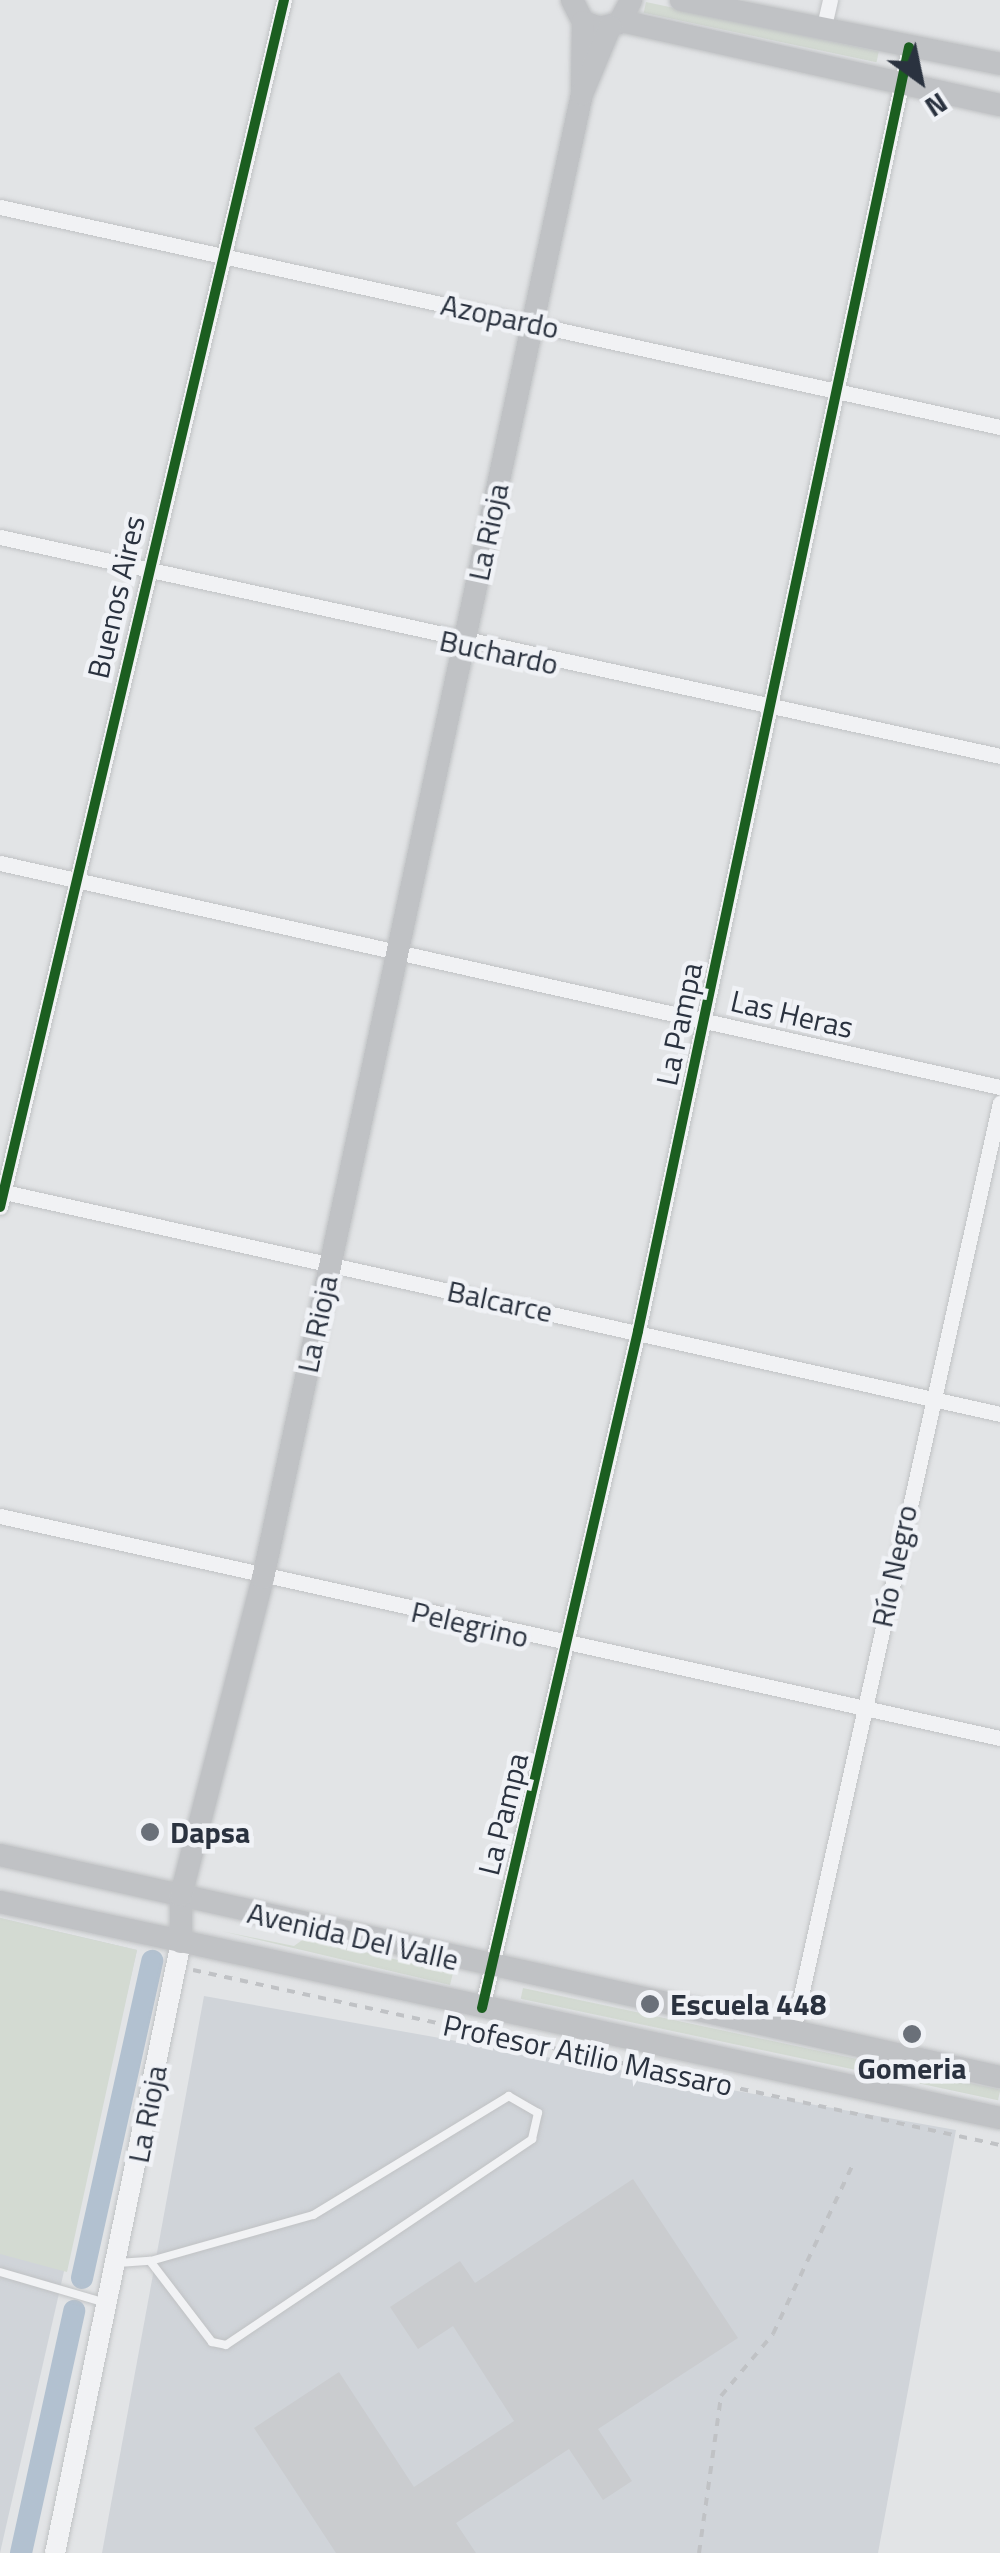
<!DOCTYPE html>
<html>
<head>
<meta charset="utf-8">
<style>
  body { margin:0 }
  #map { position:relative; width:1000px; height:2553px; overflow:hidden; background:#e2e4e6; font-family:"Titillium Web",sans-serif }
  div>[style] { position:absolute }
  .built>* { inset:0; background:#d0d4d9 }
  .green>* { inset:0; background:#d3dad2; transform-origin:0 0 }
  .canal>* { height:22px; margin:-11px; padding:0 11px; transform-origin:11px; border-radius:11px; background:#b2c1d0 }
  .building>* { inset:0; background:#cacccf }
  .path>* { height:4px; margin-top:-2px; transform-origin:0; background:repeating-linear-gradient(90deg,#c0c2c5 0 8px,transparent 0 16px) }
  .roads { filter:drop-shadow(0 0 2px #c0c2c4) drop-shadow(0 0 2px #c0c2c4) }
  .service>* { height:8px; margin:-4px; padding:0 4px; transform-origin:4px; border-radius:4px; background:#f1f2f4 }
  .minor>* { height:15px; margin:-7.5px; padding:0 7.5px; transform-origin:7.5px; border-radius:7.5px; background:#f1f2f4 }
  .tertiary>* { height:20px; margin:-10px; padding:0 10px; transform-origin:10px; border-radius:10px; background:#f1f2f4 }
  .secondary>* { height:22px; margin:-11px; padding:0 11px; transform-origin:11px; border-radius:11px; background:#c0c2c5 }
  .cycleway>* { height:10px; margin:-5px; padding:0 5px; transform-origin:5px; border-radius:5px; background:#1b5e20 }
  .dots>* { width:28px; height:28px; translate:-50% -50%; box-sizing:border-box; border:5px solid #f0f2f6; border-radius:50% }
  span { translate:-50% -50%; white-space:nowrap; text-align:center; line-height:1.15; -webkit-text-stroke:9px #f0f2f6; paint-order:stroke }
  .street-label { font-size:30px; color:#2a323f }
  .poi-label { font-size:30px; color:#2a323f; font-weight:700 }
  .left { translate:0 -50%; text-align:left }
  .north { position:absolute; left:870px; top:30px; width:100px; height:100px; -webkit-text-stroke:8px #f0f2f6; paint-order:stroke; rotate:147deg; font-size:28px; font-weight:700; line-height:40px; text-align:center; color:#2a323f }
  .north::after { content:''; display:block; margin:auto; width:35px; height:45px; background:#2a323f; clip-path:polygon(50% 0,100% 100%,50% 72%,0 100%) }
</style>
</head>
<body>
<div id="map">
  <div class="built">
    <div style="clip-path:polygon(0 1918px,137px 1950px,0 2553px)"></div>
    <div style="clip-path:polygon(204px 1996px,956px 2130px,878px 2553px,102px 2553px)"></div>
  </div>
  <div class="green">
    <div style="left:646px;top:2px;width:238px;height:11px;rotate:12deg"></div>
    <div style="clip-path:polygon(0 1918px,137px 1950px,67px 2272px,0 2254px)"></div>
    <div style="clip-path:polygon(221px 1931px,294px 1946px,305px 1938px,453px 1973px,450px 1985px)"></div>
    <div style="left:523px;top:1988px;width:488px;height:11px;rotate:12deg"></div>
  </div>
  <div class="canal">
    <div style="left:82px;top:2278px;width:325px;rotate:-77.5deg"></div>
    <div style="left:21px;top:2553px;width:248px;rotate:-77.6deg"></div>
  </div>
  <div class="building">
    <div style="clip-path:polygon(633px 2179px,738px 2338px,598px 2429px,632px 2481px,603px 2500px,569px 2449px,456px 2523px,476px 2553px,336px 2553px,254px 2428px,339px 2372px,414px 2487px,514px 2421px,453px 2326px,418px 2349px,390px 2307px,460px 2261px,475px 2283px)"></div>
  </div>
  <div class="path">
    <div style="left:193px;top:1970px;width:826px;rotate:12.24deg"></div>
    <div style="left:699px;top:2553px;width:159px;rotate:-82deg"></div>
    <div style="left:721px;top:2396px;width:81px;rotate:-50deg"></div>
    <div style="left:773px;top:2334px;width:190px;rotate:-64.8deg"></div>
  </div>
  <div class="roads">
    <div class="service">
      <div style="left:118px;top:2263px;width:32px;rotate:-4deg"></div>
      <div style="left:150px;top:2261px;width:102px;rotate:52.6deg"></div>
      <div style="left:212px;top:2342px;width:14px;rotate:12deg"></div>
      <div style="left:226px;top:2345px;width:369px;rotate:-33.9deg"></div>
      <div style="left:532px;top:2139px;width:27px;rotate:-77deg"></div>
      <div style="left:538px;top:2113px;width:34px;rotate:-150deg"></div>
      <div style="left:509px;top:2096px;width:229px;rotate:148.7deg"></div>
      <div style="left:313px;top:2215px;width:169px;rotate:164.2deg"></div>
      <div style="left:0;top:2272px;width:110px;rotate:16.3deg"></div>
    </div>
    <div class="minor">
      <div style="left:824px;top:26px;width:27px;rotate:-77deg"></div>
      <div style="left:0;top:207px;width:1024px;rotate:12.41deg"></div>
      <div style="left:0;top:537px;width:1024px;rotate:12.35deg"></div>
      <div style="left:0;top:863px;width:1025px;rotate:12.63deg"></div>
      <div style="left:0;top:1191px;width:1025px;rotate:12.57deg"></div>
      <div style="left:0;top:1207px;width:1240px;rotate:-76.76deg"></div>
      <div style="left:0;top:1516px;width:1024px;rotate:12.52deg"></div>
      <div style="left:482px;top:2008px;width:695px;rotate:-77.02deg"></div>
      <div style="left:638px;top:1331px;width:1312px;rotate:-78.08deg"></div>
      <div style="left:793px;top:2031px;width:951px;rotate:-77.43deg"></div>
    </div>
    <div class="tertiary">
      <div style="left:55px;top:2553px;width:624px;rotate:-78.35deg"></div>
    </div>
    <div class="secondary">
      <div style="left:572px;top:0;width:25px;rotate:63deg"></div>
      <div style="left:583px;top:22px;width:18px;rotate:19deg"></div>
      <div style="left:600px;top:28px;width:20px;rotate:-15deg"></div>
      <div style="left:619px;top:23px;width:26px;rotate:-62deg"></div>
      <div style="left:681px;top:0;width:325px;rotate:11.3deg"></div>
      <div style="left:621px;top:21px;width:388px;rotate:12.5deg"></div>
      <div style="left:582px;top:88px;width:66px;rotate:-89.1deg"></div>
      <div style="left:0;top:1855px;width:1024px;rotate:12.52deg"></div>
      <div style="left:0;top:1902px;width:1023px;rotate:12.19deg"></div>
      <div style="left:181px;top:1942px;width:47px;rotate:-90deg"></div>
      <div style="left:181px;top:1895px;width:327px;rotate:-75.5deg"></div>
      <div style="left:263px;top:1578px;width:1518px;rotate:-77.87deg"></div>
      <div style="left:582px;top:94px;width:73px;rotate:-67.3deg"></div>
    </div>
  </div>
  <div class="cycleway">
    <div style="left:0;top:1207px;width:1240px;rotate:-76.76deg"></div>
    <div style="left:482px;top:2008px;width:695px;rotate:-77.02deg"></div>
    <div style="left:638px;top:1331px;width:1312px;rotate:-78.08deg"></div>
  </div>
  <div class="dots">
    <div style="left:150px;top:1832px;background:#6a7079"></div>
    <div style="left:650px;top:2004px;background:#6a7079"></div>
    <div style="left:912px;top:2034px;background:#6a7079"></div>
  </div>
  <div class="street-label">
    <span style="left:500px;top:316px;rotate:12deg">Azopardo</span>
    <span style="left:488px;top:532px;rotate:-78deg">La Rioja</span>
    <span style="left:116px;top:597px;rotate:-77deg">Buenos Aires</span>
    <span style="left:499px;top:652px;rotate:12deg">Buchardo</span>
    <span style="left:792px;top:1014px;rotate:13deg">Las Heras</span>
    <span style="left:679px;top:1024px;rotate:-78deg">La Pampa</span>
    <span style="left:500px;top:1301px;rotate:12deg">Balcarce</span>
    <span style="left:317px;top:1324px;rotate:-78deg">La Rioja</span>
    <span style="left:894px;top:1566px;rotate:-78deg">Río Negro</span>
    <span style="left:470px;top:1624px;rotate:13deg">Pelegrino</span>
    <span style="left:503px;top:1814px;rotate:-76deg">La Pampa</span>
    <span style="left:353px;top:1936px;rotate:13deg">Avenida Del Valle</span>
    <span style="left:588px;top:2055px;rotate:12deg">Profesor Atilio Massaro</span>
    <span style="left:147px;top:2114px;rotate:-79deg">La Rioja</span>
  </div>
  <div class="poi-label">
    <span class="left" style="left:170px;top:1832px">Dapsa</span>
    <span class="left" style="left:670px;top:2004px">Escuela 448</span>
    <span style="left:912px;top:2068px">Gomeria</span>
  </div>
  <div class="north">N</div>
</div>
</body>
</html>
